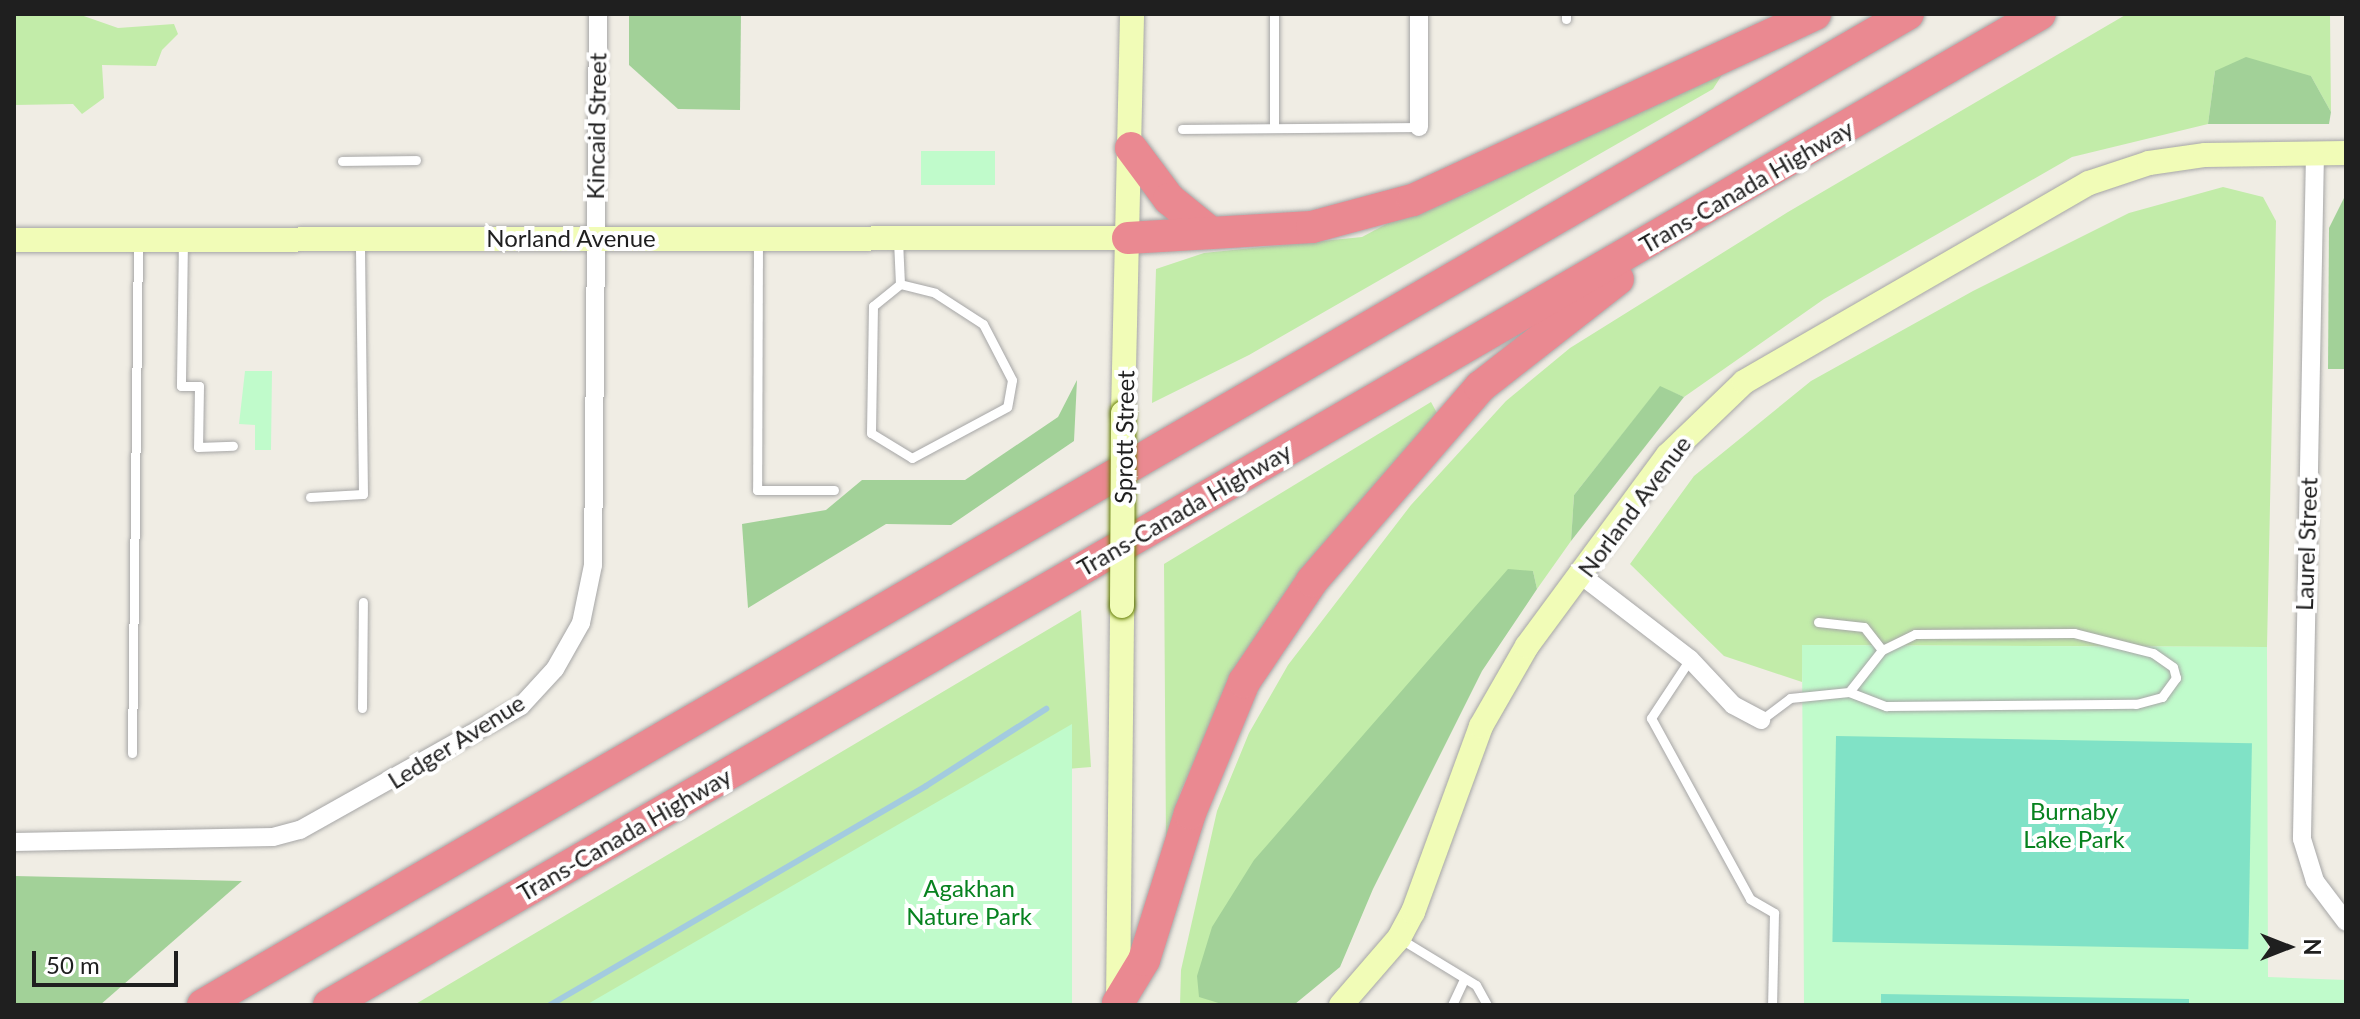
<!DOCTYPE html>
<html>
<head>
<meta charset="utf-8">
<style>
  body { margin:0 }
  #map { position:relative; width:2360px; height:1019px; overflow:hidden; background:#f0ede4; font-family:Lato,sans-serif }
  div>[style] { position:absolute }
  .grass>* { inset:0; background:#c2eca9 }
  .forest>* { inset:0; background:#a2d198 }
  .park>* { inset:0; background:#c0fbcb; transform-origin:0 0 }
  .pitch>* { inset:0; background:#80e2c6; transform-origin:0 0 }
  .stream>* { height:6px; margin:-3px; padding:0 3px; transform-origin:3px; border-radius:3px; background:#a3cbdf }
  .roads { filter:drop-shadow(0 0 2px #a6a6a6) drop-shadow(0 0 2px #a6a6a6) }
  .lane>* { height:9px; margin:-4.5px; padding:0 4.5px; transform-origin:4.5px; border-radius:4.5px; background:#fff }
  .street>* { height:18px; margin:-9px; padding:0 9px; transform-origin:9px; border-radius:9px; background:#fff }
  .secondary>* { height:24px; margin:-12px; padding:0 12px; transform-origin:12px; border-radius:12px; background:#f1fcb7 }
  .highway>* { height:32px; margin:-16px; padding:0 16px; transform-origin:16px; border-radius:16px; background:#ea8991 }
  .bridges { filter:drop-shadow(0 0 2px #617b01) drop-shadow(0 0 2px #617b01) }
  .secondary-bridge>* { height:24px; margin:-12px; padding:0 12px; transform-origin:12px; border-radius:12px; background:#f1fcb7 }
  span { translate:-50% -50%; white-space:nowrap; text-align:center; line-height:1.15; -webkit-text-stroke:8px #fff; paint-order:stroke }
  .street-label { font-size:24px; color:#1f1f1f }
  .park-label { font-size:24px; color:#07821f }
  .frame { position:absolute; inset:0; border:16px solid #1f1f1f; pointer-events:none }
  .north { position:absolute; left:2248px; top:907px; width:80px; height:80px; -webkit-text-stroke:6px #fff; paint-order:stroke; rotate:90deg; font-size:22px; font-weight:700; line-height:32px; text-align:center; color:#1f1f1f }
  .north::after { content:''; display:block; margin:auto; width:28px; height:36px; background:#1f1f1f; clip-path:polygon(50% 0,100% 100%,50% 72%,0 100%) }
  .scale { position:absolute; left:32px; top:951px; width:146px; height:36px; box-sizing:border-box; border:4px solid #1f1f1f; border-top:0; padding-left:10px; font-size:24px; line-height:28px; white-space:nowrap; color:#1f1f1f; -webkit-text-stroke:6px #fff; paint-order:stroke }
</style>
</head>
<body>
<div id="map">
  <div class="grass">
    <div style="clip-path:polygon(14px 14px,78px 14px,118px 28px,174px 24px,178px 34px,162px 50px,156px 66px,102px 65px,104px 98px,82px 114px,73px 104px,14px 105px)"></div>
    <div style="clip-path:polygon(2127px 14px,2330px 14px,2331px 112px,2311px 76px,2215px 71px,2208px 124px,2072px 157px,1824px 299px,1684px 397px,1660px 387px,1574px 495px,1571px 541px,1537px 589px,1533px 571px,1221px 1005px,1225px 1005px,1180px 1005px,1181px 970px,1217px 811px,1249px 733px,1288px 665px,1411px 505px,1506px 401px,1570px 348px,1788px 212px)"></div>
    <div style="clip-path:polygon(1732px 59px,1713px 89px,1249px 355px,1152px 403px,1156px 269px,1204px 253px,1362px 237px,1407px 213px,1466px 194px)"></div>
    <div style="clip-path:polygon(2223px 187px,2263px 197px,2276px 221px,2267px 647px,1803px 645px,1802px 682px,1724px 656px,1630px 564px,1694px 476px,1811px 381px,1973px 291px,2129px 213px)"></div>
    <div style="clip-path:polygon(1431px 402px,1437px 413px,1237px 667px,1181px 791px,1166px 840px,1164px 564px)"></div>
    <div style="clip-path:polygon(1081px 610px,1091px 767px,1018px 773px,941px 1005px,414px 1005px)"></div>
  </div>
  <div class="forest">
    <div style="clip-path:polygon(629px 14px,741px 14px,740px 110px,678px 109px,629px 65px)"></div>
    <div style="clip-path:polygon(2246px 57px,2311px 76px,2331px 112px,2329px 124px,2208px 124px,2215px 71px)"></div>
    <div style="clip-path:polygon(2346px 194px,2346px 369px,2328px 369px,2329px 228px)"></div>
    <div style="clip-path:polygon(1077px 380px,1074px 441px,951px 525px,886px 524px,748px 608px,742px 524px,826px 510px,862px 480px,965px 480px,1058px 417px)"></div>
    <div style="clip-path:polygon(1660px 386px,1684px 397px,1571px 541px,1574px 495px)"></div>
    <div style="clip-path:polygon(1508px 569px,1533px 571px,1537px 589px,1482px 671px,1373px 889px,1340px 967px,1295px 1004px,1225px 1005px,1199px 997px,1197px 976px,1212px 927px,1254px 860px)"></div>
    <div style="clip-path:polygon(14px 876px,242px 881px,100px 1005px,14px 1005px)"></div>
  </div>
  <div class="park">
    <div style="left:995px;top:151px;width:34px;height:74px;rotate:90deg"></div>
    <div style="clip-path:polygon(245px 371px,272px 371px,271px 450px,255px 450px,255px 425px,239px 424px)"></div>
    <div style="clip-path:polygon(1802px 645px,2267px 647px,2268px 977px,2346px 980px,2346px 1005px,1804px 1005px)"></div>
    <div style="clip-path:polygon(1072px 724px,1072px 1005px,586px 1005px)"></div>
  </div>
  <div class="pitch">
    <div style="left:1836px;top:736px;width:416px;height:206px;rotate:1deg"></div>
    <div style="clip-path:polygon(1881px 994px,2189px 999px,2189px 1005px,1881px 1005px)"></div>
  </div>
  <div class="stream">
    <div style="left:550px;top:1005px;width:435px;rotate:-30.2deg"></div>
    <div style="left:926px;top:786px;width:143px;rotate:-32.7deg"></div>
  </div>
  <div class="roads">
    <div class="lane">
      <div style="left:1566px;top:19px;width:5px;rotate:-90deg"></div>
      <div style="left:1274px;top:128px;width:114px;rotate:-90deg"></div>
      <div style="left:1182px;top:129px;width:237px;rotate:-0.5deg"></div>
      <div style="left:342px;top:161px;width:74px;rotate:-0.8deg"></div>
      <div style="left:183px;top:239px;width:147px;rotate:90.8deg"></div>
      <div style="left:181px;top:386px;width:18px"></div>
      <div style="left:199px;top:386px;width:61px;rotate:90.9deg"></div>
      <div style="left:198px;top:447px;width:35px;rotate:-2deg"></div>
      <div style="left:898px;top:240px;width:44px;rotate:87.4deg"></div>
      <div style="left:758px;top:241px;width:249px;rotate:90.2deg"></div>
      <div style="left:757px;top:490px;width:77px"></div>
      <div style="left:900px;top:284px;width:36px;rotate:14deg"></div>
      <div style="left:935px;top:293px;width:57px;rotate:32.9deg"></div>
      <div style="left:983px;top:324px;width:63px;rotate:62.6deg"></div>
      <div style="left:1012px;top:380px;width:27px;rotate:100deg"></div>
      <div style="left:1007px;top:407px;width:108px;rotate:151.8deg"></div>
      <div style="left:912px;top:458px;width:48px;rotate:-148.6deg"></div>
      <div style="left:871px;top:433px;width:127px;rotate:-89.1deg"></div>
      <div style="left:873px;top:306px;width:35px;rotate:-39deg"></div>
      <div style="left:310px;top:497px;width:53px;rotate:-3.2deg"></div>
      <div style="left:363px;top:494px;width:253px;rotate:-90.7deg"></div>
      <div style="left:1818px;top:622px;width:46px;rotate:6.2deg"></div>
      <div style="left:1864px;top:627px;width:29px;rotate:52deg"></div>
      <div style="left:1690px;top:659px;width:71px;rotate:123.5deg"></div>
      <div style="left:1651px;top:718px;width:206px;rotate:61.3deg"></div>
      <div style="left:1750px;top:899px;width:28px;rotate:30deg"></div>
      <div style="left:1774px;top:913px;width:92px;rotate:91.2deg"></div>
      <div style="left:362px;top:708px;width:106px;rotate:-89.5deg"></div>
      <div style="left:1761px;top:720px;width:36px;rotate:-37deg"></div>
      <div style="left:1790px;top:698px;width:59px;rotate:-5.8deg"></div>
      <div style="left:1849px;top:692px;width:40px;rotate:21deg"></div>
      <div style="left:1886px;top:706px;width:250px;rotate:-0.5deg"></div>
      <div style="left:2136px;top:704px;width:27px;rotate:-15deg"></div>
      <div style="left:2162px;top:697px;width:24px;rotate:-54deg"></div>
      <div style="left:2176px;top:678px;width:11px;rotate:-105deg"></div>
      <div style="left:2173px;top:667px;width:24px;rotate:-145deg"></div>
      <div style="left:2153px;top:653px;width:81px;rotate:-165.8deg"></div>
      <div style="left:2074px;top:633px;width:159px;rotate:179.6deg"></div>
      <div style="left:1915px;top:634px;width:37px;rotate:154deg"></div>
      <div style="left:1882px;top:650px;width:53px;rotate:128.2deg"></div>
      <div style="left:132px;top:753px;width:511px;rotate:-89.33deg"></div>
      <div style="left:1399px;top:938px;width:90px;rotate:31.4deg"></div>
      <div style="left:1476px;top:985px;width:23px;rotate:61deg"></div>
      <div style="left:1452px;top:1005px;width:29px;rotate:-65deg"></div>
    </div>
    <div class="street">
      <div style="left:1419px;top:127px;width:113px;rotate:-90deg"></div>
      <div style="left:2315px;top:153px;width:686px;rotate:91.09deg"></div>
      <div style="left:2302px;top:839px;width:44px;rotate:72.8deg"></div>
      <div style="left:2315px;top:881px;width:51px;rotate:52.9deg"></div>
      <div style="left:1582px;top:576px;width:136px;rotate:37.5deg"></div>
      <div style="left:1690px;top:659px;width:63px;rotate:46.9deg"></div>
      <div style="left:1733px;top:705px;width:32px;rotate:28deg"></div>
      <div style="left:14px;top:842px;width:259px;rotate:-1.1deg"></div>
      <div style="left:273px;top:837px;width:28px;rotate:-15deg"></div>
      <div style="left:300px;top:830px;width:253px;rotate:-29.3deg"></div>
      <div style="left:521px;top:706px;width:50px;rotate:-47.4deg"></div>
      <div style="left:555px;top:669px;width:53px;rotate:-60.5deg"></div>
      <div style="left:581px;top:623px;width:59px;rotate:-78.3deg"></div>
      <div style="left:593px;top:565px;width:551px;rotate:-89.48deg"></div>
    </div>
    <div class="secondary">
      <div style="left:14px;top:240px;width:1114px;rotate:-0.1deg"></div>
      <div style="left:1123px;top:413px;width:399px;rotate:-88.7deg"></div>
      <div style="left:1118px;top:1003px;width:397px;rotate:-89.4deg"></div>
      <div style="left:1341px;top:1005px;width:89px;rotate:-49.1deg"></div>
      <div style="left:1399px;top:938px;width:30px;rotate:-62deg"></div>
      <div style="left:1413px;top:912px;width:198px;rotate:-69.9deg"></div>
      <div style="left:1481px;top:726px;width:92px;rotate:-60.1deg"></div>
      <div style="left:1527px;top:646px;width:237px;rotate:-53.6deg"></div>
      <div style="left:1668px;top:455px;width:105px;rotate:-43.8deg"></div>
      <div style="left:1744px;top:382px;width:398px;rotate:-30deg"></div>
      <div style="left:2089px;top:183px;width:63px;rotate:-18.4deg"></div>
      <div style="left:2149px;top:163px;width:57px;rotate:-8.1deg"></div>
      <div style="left:2205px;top:155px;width:141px;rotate:-0.8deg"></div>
    </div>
    <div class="highway">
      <div style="left:1131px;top:148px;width:64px;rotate:53.3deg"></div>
      <div style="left:1169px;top:199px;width:54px;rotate:39deg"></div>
      <div style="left:1128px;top:238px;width:184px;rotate:-3.4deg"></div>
      <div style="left:1312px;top:227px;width:105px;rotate:-15deg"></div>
      <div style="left:1413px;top:200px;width:443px;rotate:-24.8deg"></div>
      <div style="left:1118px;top:1003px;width:50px;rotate:-58.8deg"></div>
      <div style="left:1144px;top:960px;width:154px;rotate:-72.6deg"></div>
      <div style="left:1190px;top:813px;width:142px;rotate:-67.6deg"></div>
      <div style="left:1244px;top:682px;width:122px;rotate:-56deg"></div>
      <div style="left:1312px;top:581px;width:257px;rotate:-49.1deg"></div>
      <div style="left:1480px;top:387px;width:175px;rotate:-38deg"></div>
      <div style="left:203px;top:1005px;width:1972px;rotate:-30.17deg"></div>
      <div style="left:329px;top:1005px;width:1977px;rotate:-30.08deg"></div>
    </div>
  </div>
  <div class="bridges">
    <div class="secondary-bridge">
      <div style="left:1122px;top:606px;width:193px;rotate:-89.7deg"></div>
    </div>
  </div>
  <div class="street-label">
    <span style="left:596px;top:126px;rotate:-89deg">Kincaid Street</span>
    <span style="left:1746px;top:186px;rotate:-30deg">Trans-Canada Highway</span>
    <span style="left:571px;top:238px">Norland Avenue</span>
    <span style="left:1124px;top:437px;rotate:-89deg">Sprott Street</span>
    <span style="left:1634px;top:506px;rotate:-53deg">Norland Avenue</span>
    <span style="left:1184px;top:509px;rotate:-30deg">Trans-Canada Highway</span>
    <span style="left:2306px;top:544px;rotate:-88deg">Laurel Street</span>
    <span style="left:456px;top:741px;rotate:-32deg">Ledger Avenue</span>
    <span style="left:624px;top:834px;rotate:-30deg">Trans-Canada Highway</span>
  </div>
  <div class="park-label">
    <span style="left:2074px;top:825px">Burnaby<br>Lake Park</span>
    <span style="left:969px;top:902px">Agakhan<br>Nature Park</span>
  </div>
  <div class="frame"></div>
  <div class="north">N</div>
  <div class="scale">50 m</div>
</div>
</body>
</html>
